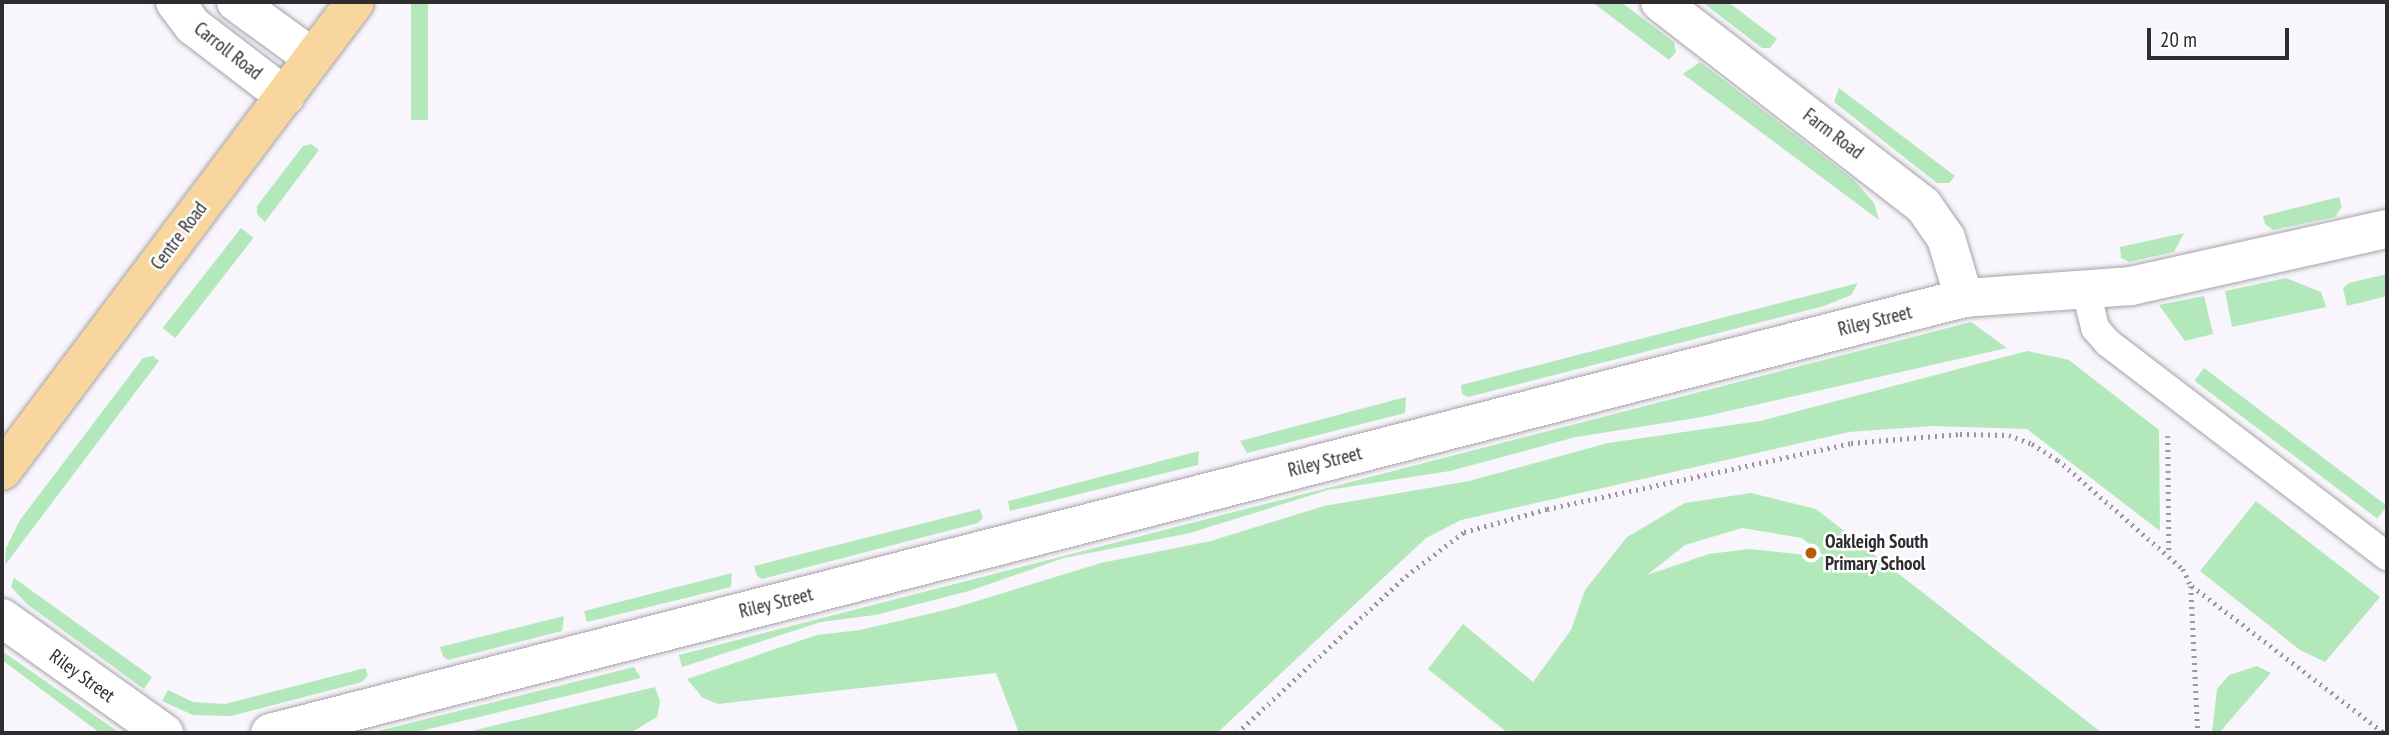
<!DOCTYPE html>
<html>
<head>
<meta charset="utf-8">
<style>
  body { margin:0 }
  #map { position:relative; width:2389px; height:735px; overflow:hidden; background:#f8f5fc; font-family:"PT Sans Narrow",sans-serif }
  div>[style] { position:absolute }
  .green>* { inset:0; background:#b3e8bb; transform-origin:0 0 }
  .path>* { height:4.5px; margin-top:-2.25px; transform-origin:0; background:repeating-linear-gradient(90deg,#99979c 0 2px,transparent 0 7px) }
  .roads { filter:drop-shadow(0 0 2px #a5a2a8) drop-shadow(0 0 2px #a5a2a8) }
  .service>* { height:28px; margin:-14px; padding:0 14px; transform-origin:14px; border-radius:14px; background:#fff }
  .minor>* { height:38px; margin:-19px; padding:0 19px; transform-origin:19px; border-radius:19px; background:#fff }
  .tertiary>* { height:38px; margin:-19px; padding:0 19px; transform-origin:19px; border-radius:19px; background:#fff }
  .primary>* { height:38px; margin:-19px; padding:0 19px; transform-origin:19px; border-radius:19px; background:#f8d69d }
  .dots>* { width:19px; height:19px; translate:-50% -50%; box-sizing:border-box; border:4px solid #fff; border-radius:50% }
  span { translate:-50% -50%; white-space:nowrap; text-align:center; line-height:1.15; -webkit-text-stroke:5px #fff; paint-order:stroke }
  .street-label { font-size:19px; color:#2e2c2f }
  .poi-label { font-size:19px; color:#2e2c2f; font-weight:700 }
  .left { translate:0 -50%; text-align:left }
  .frame { position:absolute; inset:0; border:4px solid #2e2c2f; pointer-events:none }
  .scale { position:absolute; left:2147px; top:28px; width:142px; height:32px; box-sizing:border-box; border:4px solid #2e2c2f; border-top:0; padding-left:9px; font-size:21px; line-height:24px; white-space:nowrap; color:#2e2c2f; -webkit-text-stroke:5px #fff; paint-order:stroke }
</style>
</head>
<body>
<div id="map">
  <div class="green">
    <div style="left:411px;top:2px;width:17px;height:118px"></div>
    <div style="clip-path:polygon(1592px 2px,1621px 2px,1674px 42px,1676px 52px,1669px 60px)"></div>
    <div style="clip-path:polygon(1702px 2px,1728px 2px,1777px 39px,1770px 48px,1762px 48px)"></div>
    <div style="clip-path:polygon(1700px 62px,1854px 180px,1874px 203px,1879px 220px,1683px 74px)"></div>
    <div style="clip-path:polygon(1839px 88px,1955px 176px,1949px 183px,1937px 183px,1834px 102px)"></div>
    <div style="clip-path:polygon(311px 144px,319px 150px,265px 222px,257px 214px,257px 206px,303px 146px)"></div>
    <div style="clip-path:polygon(2339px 197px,2342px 207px,2335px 217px,2273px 230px,2265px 224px,2263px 216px)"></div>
    <div style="left:241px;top:228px;width:16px;height:127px;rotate:38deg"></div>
    <div style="clip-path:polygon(2184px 233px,2174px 252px,2129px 262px,2121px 258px,2120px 247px)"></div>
    <div style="clip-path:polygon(2387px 274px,2387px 296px,2347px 306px,2343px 288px,2349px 283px)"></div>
    <div style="clip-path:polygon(2286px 278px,2321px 292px,2326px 307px,2232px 327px,2225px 291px)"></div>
    <div style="clip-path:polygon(1858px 283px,1851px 295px,1824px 306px,1468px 397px,1462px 394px,1461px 385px)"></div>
    <div style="clip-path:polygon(2204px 296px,2213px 334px,2185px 341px,2159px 305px)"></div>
    <div style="clip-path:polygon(1971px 322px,2007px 348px,1702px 417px,1576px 437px,1450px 471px,1328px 490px,1190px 533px,1064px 558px,969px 591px,875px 615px,821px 622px,682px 667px,679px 655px)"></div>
    <div style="clip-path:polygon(2027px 351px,2069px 360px,2159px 430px,2160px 531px,2027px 429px,1932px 426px,1849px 432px,1461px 520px,1426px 538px,1217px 733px,1019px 733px,996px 673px,718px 704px,703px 698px,687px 679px,817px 635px,860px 630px,954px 608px,1101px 563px,1211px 541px,1324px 506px,1469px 481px,1608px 443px,1760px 421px)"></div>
    <div style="clip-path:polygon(153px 356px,159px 361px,5px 565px,6px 548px,20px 520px,143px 358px)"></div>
    <div style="left:2204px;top:368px;width:229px;height:16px;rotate:37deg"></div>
    <div style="clip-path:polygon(1406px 397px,1405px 413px,1247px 453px,1240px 441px)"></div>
    <div style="clip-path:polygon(1199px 451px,1198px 465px,1010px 511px,1008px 501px)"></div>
    <div style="clip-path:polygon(evenodd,1751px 493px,1816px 509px,2102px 733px,1508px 733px,1428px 669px,1463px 624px,1533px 682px,1571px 630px,1585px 590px,1627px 537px,1685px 503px,1751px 493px,1742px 528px,1802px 538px,1825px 557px,1749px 549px,1709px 554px,1647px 575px,1685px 545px,1742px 528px)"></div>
    <div style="clip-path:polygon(2256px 501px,2380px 597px,2325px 662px,2300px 650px,2200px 571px)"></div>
    <div style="clip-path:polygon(980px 509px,983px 518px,978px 523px,762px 579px,757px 576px,754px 566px)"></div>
    <div style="clip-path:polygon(732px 573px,731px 587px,587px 622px,584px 611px)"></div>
    <div style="clip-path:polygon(14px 578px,152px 677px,144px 689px,28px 605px,11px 587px)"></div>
    <div style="clip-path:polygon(564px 616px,562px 631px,448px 660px,443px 656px,440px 647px)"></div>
    <div style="clip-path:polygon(2px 650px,2px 651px,120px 733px,100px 733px,2px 660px)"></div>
    <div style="clip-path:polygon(2257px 666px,2271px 673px,2219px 733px,2212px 733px,2217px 689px,2229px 675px)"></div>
    <div style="clip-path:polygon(634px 667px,641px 678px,412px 733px,370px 733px)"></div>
    <div style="clip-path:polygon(365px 668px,368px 675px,362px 682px,231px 716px,193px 715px,162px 701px,168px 690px,193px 702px,225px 704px)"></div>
    <div style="clip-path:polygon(655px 687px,660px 701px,657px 717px,630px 733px,463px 733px)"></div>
  </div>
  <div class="path">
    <div style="left:2168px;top:436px;width:117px;rotate:89.5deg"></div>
    <div style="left:2192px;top:586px;width:242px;rotate:37.4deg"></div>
    <div style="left:1237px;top:733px;width:231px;rotate:-42.9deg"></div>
    <div style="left:1406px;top:576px;width:73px;rotate:-37.2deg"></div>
    <div style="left:1464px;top:532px;width:86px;rotate:-15.5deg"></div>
    <div style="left:1547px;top:509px;width:311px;rotate:-12.2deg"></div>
    <div style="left:1851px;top:443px;width:109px;rotate:-4.7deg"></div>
    <div style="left:1960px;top:434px;width:49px;rotate:1.2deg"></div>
    <div style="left:2009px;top:435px;width:25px;rotate:21deg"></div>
    <div style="left:2032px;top:444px;width:31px;rotate:32deg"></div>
    <div style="left:2058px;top:460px;width:166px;rotate:41.1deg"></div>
    <div style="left:2183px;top:569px;width:19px;rotate:65deg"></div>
    <div style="left:2191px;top:586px;width:147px;rotate:87.3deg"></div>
  </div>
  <div class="roads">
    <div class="service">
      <div style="left:2086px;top:291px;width:38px;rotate:76deg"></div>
      <div style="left:2095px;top:328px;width:20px;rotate:49deg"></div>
      <div style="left:2108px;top:343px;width:351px;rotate:37.4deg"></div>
    </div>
    <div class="minor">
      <div style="left:1660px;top:2px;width:332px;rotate:37.7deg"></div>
      <div style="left:1923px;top:205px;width:40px;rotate:55.1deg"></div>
      <div style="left:1946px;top:238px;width:63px;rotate:73.3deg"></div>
      <div style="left:2px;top:618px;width:199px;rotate:35.4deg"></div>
      <div style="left:270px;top:733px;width:1749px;rotate:-14.4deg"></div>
      <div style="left:1964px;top:298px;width:167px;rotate:-4.1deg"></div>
      <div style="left:2131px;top:286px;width:262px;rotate:-12.6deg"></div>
    </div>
    <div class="tertiary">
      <div style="left:175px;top:2px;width:30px;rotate:53deg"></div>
      <div style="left:193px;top:26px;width:116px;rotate:37.3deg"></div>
      <div style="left:236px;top:2px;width:95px;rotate:36deg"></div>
    </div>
    <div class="primary">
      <div style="left:2px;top:471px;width:587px;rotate:-53.03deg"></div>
    </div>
  </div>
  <div class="dots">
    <div style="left:1811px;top:553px;background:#b85c01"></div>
  </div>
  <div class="street-label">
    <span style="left:228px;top:51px;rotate:38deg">Carroll Road</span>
    <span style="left:1833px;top:134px;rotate:37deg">Farm Road</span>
    <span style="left:179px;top:236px;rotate:-53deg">Centre Road</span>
    <span style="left:1875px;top:321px;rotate:-14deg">Riley Street</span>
    <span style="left:1325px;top:462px;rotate:-14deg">Riley Street</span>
    <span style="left:776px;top:603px;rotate:-14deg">Riley Street</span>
    <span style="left:82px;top:676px;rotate:36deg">Riley Street</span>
  </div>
  <div class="poi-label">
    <span class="left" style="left:1825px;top:553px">Oakleigh South<br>Primary School</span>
  </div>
  <div class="frame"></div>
  <div class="scale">20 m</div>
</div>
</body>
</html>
